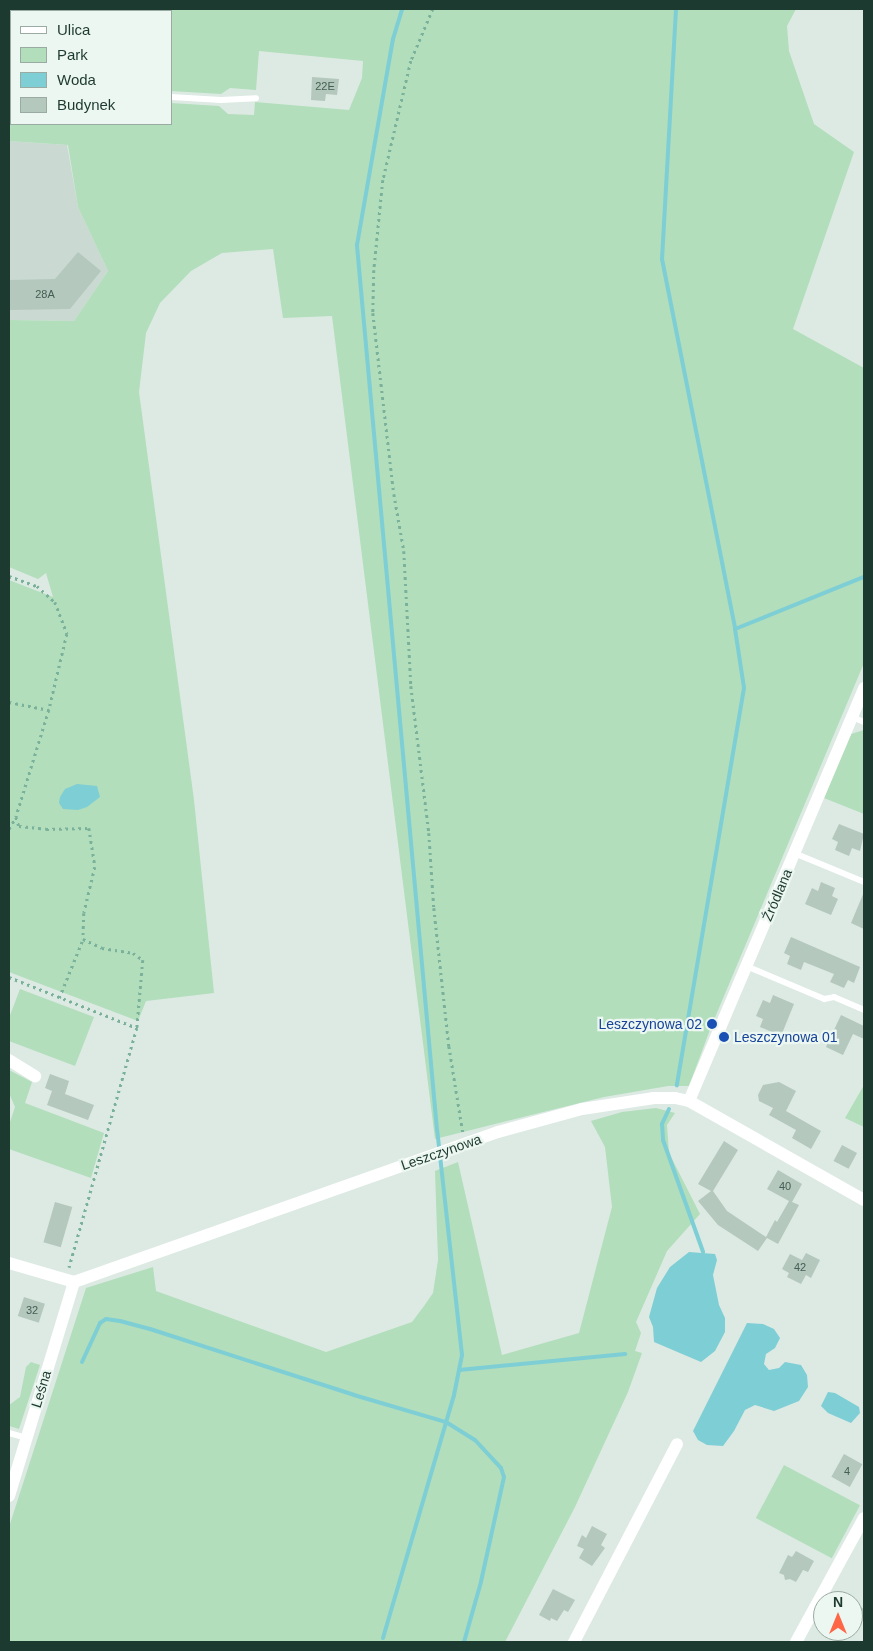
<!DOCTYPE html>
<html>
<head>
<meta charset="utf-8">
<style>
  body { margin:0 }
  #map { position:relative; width:873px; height:1651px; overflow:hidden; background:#dceae3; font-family:Arial,sans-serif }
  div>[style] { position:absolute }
  .built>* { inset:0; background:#cadad2 }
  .green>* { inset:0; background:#b2debb; transform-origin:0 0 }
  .water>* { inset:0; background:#7eced5 }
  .stream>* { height:4px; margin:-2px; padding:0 2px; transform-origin:2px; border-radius:2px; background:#7eced5 }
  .building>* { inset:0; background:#b4c8be; transform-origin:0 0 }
  .path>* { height:2.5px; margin-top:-1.25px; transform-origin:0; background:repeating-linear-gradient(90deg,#7ab19b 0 2.5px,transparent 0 6.5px) }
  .service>* { height:6px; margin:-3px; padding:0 3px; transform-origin:3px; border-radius:3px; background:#fff }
  .minor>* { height:12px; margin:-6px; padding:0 6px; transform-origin:6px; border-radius:6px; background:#fff }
  .dots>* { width:14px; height:14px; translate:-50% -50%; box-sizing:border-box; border:2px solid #edf7f1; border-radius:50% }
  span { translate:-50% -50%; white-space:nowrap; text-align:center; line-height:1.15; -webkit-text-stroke:4.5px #edf7f1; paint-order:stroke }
  .number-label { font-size:11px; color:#435e54 }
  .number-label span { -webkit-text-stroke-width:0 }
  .street-label { font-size:14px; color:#1d3a30 }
  .transit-label { font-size:14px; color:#164399 }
  .right { translate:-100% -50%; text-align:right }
  .left { translate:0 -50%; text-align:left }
  .frame { position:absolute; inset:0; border:10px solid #1d3a30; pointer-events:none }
  .legend { position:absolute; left:10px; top:10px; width:162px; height:115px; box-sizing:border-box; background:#edf7f1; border:1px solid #9aaba4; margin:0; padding:6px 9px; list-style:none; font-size:15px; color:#1d3a30 }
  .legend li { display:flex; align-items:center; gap:10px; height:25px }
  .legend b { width:25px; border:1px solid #9aaba4 }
  .north { position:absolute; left:813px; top:1591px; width:50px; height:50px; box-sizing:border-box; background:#edf7f1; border:1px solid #9aaba4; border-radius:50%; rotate:0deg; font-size:14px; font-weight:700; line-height:20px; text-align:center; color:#1d3a30 }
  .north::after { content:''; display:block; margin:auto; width:18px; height:22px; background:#fe6646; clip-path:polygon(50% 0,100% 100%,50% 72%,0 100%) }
</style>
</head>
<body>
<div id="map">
  <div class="built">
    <div style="clip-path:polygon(9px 141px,67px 145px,78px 207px,108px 271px,74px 321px,9px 320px)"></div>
  </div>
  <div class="green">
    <div style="clip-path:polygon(150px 9px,796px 9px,787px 26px,789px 51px,814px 124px,854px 152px,793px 329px,864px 368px,864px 663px,711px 1027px,689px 1086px,668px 1086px,604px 1097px,435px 1139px,332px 316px,283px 318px,273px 249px,222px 253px,191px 271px,160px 303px,146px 333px,139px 392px,194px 800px,214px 993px,146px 1001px,138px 1021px,9px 972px,9px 580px,53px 597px,46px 573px,38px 579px,9px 567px,9px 320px,74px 321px,108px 271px,78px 207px,68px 145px,9px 141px,9px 92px,11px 92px,11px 124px,171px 124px,171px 103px,219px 106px,228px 114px,254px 115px,255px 102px,349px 110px,362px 78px,363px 61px,259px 51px,256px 90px,230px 88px,221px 94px,171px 91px,171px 11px,150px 11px)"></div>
    <div style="clip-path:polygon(864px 730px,864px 814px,824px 798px,851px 734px)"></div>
    <div style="clip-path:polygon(20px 989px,94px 1017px,75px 1066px,9px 1041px,9px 1018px)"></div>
    <div style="clip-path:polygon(9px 1070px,32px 1082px,25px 1103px,104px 1133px,91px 1178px,9px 1149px,9px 1125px,15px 1107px,9px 1093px)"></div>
    <div style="clip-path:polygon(864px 1085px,864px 1127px,845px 1118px)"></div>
    <div style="clip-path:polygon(656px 1108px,675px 1113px,667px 1125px,669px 1153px,700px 1214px,667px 1251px,636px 1322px,641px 1333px,635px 1351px,642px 1353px,628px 1392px,575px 1507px,505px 1642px,9px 1642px,9px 1527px,86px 1288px,153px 1267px,156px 1291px,326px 1352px,412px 1322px,424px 1306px,433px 1293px,438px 1260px,435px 1171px,458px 1162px,502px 1355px,579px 1333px,612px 1207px,605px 1147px,591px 1121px,622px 1112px)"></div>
    <div style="clip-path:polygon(31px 1362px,40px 1365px,19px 1429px,9px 1426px,9px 1405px,20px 1397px,26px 1367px)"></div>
    <div style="left:784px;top:1465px;width:86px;height:60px;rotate:28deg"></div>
  </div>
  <div class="water">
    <div style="clip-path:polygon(77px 784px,97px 786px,100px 797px,87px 807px,78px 810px,63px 809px,59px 803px,60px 797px,65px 789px)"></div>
    <div style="clip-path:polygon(689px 1252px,715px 1254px,717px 1260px,713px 1275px,719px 1305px,725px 1318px,725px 1332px,715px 1351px,701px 1362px,654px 1342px,653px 1327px,649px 1317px,657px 1288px,670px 1267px)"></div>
    <div style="clip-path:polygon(747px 1323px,763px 1324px,774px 1329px,780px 1338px,775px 1348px,766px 1354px,764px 1364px,769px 1370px,779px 1368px,785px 1362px,801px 1365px,807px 1375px,808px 1387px,799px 1401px,774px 1411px,755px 1405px,745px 1410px,734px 1431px,723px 1446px,707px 1445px,698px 1440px,693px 1431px)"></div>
    <div style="clip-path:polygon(828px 1392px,835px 1393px,859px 1407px,860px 1413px,851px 1423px,828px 1413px,821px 1406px)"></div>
  </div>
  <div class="stream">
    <div style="left:676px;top:9px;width:250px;rotate:93.2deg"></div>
    <div style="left:662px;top:259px;width:377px;rotate:78.8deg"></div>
    <div style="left:735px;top:629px;width:60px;rotate:81.3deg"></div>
    <div style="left:744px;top:688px;width:403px;rotate:99.6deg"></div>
    <div style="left:735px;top:629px;width:139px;rotate:-22deg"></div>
    <div style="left:669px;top:1109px;width:17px;rotate:115deg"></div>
    <div style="left:662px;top:1124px;width:16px;rotate:86deg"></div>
    <div style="left:663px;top:1140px;width:119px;rotate:70.3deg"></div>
    <div style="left:82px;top:1362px;width:43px;rotate:-65.2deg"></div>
    <div style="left:100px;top:1323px;width:7px;rotate:-34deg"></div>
    <div style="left:106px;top:1319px;width:14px;rotate:8deg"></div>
    <div style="left:120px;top:1321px;width:31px;rotate:15deg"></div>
    <div style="left:150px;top:1329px;width:214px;rotate:17.9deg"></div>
    <div style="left:354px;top:1395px;width:96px;rotate:16.4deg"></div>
    <div style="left:446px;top:1422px;width:34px;rotate:32deg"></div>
    <div style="left:475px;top:1440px;width:38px;rotate:47deg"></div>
    <div style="left:501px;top:1468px;width:9px;rotate:72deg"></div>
    <div style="left:504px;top:1477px;width:107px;rotate:102.4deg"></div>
    <div style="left:481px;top:1582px;width:62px;rotate:105.8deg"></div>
    <div style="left:459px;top:1370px;width:167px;rotate:-5.5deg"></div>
    <div style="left:383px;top:1638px;width:253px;rotate:-73.7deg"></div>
    <div style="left:454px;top:1395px;width:41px;rotate:-78.7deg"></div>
    <div style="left:462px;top:1355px;width:226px;rotate:-96.3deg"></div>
    <div style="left:437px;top:1130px;width:889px;rotate:-95.17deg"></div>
    <div style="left:357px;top:245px;width:209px;rotate:-80.1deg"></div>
    <div style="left:393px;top:39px;width:31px;rotate:-73deg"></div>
  </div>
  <div class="building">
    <div style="clip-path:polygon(312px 77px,339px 79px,337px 95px,326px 94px,325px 101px,311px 100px)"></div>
    <div style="clip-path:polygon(78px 252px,101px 271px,70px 309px,9px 310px,9px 280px,55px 279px)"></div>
    <div style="clip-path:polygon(839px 824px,864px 834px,860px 851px,852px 848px,849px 856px,835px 850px,838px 842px,832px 839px)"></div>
    <div style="clip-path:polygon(821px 882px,835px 888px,832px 896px,838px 899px,831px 915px,805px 904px,812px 888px,818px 891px)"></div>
    <div style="clip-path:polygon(864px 892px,864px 929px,851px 923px)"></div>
    <div style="clip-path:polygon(791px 937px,860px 967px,854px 983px,848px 980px,844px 988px,830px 982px,834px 974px,804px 962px,801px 970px,787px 964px,790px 956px,784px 953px)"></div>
    <div style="clip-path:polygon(773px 995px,794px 1004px,781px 1036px,760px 1027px,763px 1019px,756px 1016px,763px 1000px,770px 1003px)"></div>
    <div style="clip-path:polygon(841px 1015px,864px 1026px,864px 1039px,853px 1034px,843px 1055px,826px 1047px)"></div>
    <div style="clip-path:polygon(50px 1074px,69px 1081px,65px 1094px,94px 1105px,88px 1120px,47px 1105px,52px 1091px,45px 1088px)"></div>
    <div style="clip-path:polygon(779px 1082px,796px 1091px,786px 1111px,821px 1131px,811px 1149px,792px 1138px,796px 1130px,769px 1115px,773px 1108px,759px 1101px,758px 1095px,763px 1085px)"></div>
    <div style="clip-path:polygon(724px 1141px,738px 1150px,713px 1191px,727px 1211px,766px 1237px,775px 1220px,777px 1222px,789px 1201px,767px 1189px,778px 1170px,802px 1184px,792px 1202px,799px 1205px,778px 1244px,767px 1238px,758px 1251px,718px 1225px,698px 1201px,711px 1191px,698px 1184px)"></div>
    <div style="left:842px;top:1145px;width:17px;height:18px;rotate:28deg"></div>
    <div style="left:55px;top:1202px;width:18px;height:42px;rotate:16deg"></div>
    <div style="clip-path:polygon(806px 1253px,820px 1260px,811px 1278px,806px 1275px,801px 1284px,787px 1277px,789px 1273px,782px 1269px,790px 1254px,802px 1260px)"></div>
    <div style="left:24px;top:1297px;width:22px;height:20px;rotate:18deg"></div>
    <div style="left:844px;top:1454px;width:21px;height:26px;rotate:29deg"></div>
    <div style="clip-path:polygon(592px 1526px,607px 1534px,601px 1545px,605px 1548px,592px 1566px,579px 1558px,584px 1549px,577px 1546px,582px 1535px,586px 1538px)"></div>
    <div style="clip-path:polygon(796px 1551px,814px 1561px,808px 1572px,803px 1570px,796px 1582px,790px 1579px,785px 1580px,784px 1575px,779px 1573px,788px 1555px,792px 1557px)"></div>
    <div style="clip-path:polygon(553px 1589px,575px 1600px,568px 1612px,564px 1610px,557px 1621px,551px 1618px,550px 1621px,539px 1615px)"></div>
    <div style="clip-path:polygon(853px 1603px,864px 1609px,864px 1614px,853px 1635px)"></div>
  </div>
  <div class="path">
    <div style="left:433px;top:9px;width:56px;rotate:112.9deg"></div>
    <div style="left:411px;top:61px;width:122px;rotate:103.2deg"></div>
    <div style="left:383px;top:180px;width:90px;rotate:95.7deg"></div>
    <div style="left:374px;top:270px;width:43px;rotate:91.3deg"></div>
    <div style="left:373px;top:313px;width:182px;rotate:83.4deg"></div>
    <div style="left:394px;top:494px;width:58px;rotate:80deg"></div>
    <div style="left:404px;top:551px;width:135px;rotate:87deg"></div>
    <div style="left:411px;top:686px;width:148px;rotate:83deg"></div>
    <div style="left:429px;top:833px;width:75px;rotate:86.2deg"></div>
    <div style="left:434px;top:908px;width:139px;rotate:83.8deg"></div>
    <div style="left:449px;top:1046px;width:87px;rotate:80.8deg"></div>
    <div style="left:9px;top:576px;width:30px;rotate:20deg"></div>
    <div style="left:37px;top:586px;width:24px;rotate:42deg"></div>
    <div style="left:55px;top:602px;width:34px;rotate:69deg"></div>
    <div style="left:67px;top:634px;width:78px;rotate:103.3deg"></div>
    <div style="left:49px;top:710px;width:112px;rotate:107.1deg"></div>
    <div style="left:16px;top:817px;width:9px;rotate:72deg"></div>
    <div style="left:19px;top:826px;width:27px;rotate:6deg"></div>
    <div style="left:46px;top:829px;width:43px;rotate:-1.3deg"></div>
    <div style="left:89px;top:828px;width:39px;rotate:81deg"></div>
    <div style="left:95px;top:867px;width:47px;rotate:103.4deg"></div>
    <div style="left:84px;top:913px;width:26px;rotate:92deg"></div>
    <div style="left:83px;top:939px;width:21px;rotate:25deg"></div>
    <div style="left:102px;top:948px;width:31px;rotate:9deg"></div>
    <div style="left:133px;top:953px;width:12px;rotate:35deg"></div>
    <div style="left:143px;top:960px;width:68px;rotate:95deg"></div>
    <div style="left:137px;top:1028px;width:249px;rotate:105.8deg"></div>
    <div style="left:9px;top:702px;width:41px;rotate:11.3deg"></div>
    <div style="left:9px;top:829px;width:13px;rotate:-61deg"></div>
    <div style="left:9px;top:977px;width:138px;rotate:21.7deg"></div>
    <div style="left:59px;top:998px;width:64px;rotate:-67.9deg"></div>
  </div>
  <div class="service">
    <div style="left:9px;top:86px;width:2px"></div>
    <div style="left:171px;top:97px;width:50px;rotate:3.4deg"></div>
    <div style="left:221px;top:100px;width:35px;rotate:-3deg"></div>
    <div style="left:852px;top:717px;width:13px;rotate:23deg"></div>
    <div style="left:794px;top:853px;width:76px;rotate:22.5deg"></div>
    <div style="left:746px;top:966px;width:85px;rotate:22.9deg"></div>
    <div style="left:824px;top:999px;width:10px;rotate:-11deg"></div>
    <div style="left:834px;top:997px;width:33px;rotate:23deg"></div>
    <div style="left:9px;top:1433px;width:18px;rotate:16deg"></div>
  </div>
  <div class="minor">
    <div style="left:9px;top:1060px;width:31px;rotate:32deg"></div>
    <div style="left:689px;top:1101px;width:449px;rotate:-67deg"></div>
    <div style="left:9px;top:1263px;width:68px;rotate:16.3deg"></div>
    <div style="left:74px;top:1282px;width:450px;rotate:-19.5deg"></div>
    <div style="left:498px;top:1132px;width:87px;rotate:-15.3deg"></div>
    <div style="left:582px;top:1109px;width:73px;rotate:-8.7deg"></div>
    <div style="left:654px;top:1098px;width:21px"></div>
    <div style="left:675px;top:1098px;width:14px;rotate:12deg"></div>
    <div style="left:689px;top:1101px;width:201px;rotate:29.5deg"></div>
    <div style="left:9px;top:1496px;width:224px;rotate:-73.1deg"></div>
    <div style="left:574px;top:1642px;width:223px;rotate:-62.5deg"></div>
    <div style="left:796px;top:1642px;width:141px;rotate:-61.3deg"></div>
  </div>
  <div class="dots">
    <div style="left:712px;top:1024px;background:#1a4fb4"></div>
    <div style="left:724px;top:1037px;background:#1a4fb4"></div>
  </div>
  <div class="number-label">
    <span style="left:325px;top:86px">22E</span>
    <span style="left:45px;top:294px">28A</span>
    <span style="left:785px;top:1186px">40</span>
    <span style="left:800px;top:1267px">42</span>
    <span style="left:32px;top:1310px">32</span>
    <span style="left:847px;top:1471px">4</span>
  </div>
  <div class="street-label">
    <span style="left:777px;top:895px;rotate:-67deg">Źródlana</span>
    <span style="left:441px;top:1152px;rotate:-19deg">Leszczynowa</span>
    <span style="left:41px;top:1389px;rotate:-73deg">Leśna</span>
  </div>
  <div class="transit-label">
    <span class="right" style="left:702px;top:1024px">Leszczynowa 02</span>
    <span class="left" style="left:734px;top:1037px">Leszczynowa 01</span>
  </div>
  <div class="frame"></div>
  <ul class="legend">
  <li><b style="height:6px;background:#fff"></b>Ulica</li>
  <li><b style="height:14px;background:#b2debb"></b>Park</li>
  <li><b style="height:14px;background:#7eced5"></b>Woda</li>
  <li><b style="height:14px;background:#b4c8be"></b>Budynek</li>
  </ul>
  <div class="north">N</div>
</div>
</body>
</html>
